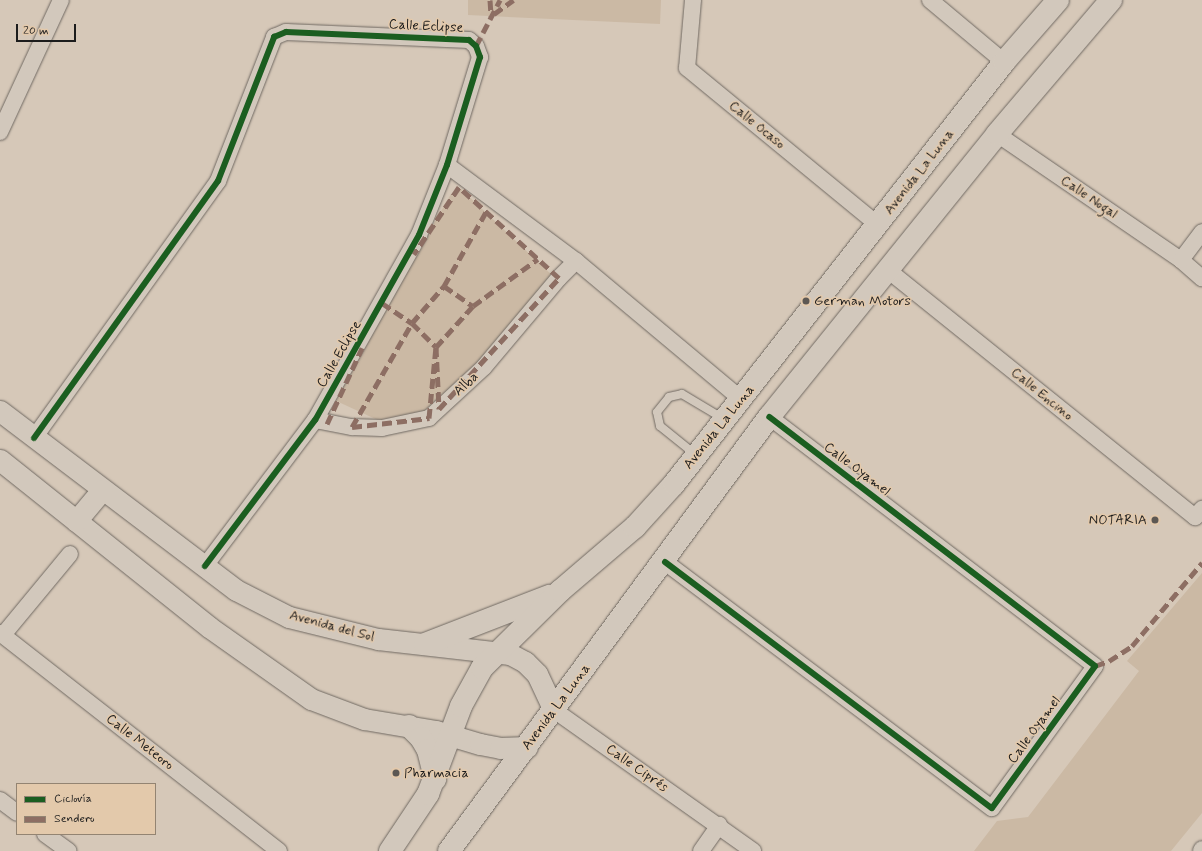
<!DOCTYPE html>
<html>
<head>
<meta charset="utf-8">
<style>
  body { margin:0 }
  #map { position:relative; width:1202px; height:851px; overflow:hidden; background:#d6c8b8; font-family:Mynerve,sans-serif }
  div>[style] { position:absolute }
  .green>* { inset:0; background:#cbb9a4 }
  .roads { filter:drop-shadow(0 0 1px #706962) drop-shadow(0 0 1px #706962) }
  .service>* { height:8px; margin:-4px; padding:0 4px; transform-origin:4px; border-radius:4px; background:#d2c8bc }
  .minor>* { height:16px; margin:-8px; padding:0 8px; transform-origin:8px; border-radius:8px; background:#d2c8bc }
  .tertiary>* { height:21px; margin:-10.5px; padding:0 10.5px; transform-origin:10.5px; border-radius:10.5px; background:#d2c8bc }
  .secondary>* { height:22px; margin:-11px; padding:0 11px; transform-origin:11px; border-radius:11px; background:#d2c8bc }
  .quiet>* { height:5px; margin-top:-2.5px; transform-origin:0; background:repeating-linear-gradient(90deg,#8d6e63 0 10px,transparent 0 15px) }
  .cycleway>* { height:6px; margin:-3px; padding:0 3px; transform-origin:3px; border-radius:3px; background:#1b5e20 }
  .dots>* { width:11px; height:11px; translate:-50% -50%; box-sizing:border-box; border:2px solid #e3c9ab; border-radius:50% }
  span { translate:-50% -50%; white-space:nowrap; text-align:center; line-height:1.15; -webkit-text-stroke:3px #e3c9ab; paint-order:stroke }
  .street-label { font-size:14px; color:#1c1c1c }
  .poi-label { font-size:14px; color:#1c1c1c }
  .left { translate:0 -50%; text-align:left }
  .right { translate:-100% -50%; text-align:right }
  .legend { position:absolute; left:16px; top:783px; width:140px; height:52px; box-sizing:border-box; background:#e3c9ab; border:1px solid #938472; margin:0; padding:5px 7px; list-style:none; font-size:12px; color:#1c1c1c }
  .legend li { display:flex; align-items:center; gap:8px; height:20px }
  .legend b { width:20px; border:1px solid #938472 }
  .scale { position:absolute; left:16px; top:24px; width:60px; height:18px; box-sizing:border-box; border:2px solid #1c1c1c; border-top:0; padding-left:5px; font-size:12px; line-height:14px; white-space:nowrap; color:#1c1c1c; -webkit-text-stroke:3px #e3c9ab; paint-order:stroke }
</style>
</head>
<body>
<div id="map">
  <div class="green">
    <div style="clip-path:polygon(468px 0,661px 0,660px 24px,468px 15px)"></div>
    <div style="clip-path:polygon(461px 189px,554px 277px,483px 364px,428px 414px,382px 422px,332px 399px,451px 194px)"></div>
    <div style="clip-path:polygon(1202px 573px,1202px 813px,1171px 851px,974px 851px,997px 821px,1028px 817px,1139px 671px,1127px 661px)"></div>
  </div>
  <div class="roads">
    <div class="service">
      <div style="left:696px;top:455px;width:46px;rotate:-141.1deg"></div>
      <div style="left:660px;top:426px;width:14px;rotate:-102deg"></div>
      <div style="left:657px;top:412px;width:19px;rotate:-51deg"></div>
      <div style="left:669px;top:397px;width:13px;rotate:-13deg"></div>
      <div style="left:682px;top:394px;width:49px;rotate:30.8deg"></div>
    </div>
    <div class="minor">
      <div style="left:693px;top:0;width:68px;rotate:95deg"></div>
      <div style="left:687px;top:68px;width:247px;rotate:39.4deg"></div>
      <div style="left:930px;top:0;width:97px;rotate:40deg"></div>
      <div style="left:0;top:132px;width:145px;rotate:-65.2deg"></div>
      <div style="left:997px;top:134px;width:223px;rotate:34.4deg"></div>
      <div style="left:1181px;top:260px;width:28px;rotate:41deg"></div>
      <div style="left:447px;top:165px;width:161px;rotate:36.7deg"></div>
      <div style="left:576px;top:261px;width:217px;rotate:39.9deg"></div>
      <div style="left:1181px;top:260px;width:35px;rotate:-53deg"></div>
      <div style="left:889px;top:271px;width:393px;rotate:38.8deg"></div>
      <div style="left:1195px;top:517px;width:11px;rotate:-49deg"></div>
      <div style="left:315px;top:420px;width:38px;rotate:11deg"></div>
      <div style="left:352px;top:427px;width:30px;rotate:2deg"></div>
      <div style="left:382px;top:428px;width:48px;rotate:-12deg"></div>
      <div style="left:429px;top:418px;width:75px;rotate:-42.8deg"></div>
      <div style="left:484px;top:367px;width:116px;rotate:-49.9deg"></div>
      <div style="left:559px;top:278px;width:24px;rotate:-45deg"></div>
      <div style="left:34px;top:438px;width:316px;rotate:-54.4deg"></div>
      <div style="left:218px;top:181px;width:155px;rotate:-68.7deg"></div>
      <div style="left:274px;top:37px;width:13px;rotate:-23deg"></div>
      <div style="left:286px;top:32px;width:183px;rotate:2.5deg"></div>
      <div style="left:469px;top:40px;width:9px;rotate:41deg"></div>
      <div style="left:476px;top:46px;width:12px;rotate:70deg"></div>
      <div style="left:480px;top:57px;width:113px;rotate:107deg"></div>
      <div style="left:447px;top:165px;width:75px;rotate:111.8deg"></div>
      <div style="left:419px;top:235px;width:212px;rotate:119.3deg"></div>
      <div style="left:315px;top:420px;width:183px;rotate:127deg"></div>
      <div style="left:665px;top:562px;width:409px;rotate:37deg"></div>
      <div style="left:992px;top:808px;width:175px;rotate:-54deg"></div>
      <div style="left:1095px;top:666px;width:410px;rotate:-142.6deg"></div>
      <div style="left:0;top:633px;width:354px;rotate:38deg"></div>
      <div style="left:3px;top:635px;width:105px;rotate:-50.4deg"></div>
      <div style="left:554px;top:710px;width:244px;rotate:35.3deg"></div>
      <div style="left:0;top:800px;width:21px;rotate:37deg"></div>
      <div style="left:45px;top:834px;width:29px;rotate:36deg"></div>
      <div style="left:701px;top:851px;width:32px;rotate:-55deg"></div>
      <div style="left:1201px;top:851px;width:2px;rotate:-63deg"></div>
    </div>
    <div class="tertiary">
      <div style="left:0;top:411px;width:296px;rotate:37.2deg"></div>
      <div style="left:236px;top:590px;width:59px;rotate:27deg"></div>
      <div style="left:289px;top:617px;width:92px;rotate:13.9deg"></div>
      <div style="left:378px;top:639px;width:133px;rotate:6.5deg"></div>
      <div style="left:510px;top:654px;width:17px;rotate:28deg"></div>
      <div style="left:525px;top:662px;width:17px;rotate:45deg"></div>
      <div style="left:537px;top:674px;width:40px;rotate:65deg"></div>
      <div style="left:0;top:460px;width:268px;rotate:38.6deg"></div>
      <div style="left:209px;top:627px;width:125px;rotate:35.2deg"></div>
      <div style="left:311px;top:699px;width:57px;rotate:20.7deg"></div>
      <div style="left:364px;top:719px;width:73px;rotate:9.5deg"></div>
      <div style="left:436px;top:731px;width:46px;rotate:16.5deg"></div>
      <div style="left:480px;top:744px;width:20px;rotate:11deg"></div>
      <div style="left:500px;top:748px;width:27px;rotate:-2deg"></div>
      <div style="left:76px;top:521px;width:40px;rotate:-50deg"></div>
    </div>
    <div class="secondary">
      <div style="left:425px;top:644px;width:133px;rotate:-21.2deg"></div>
      <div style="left:409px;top:726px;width:17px;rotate:45deg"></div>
      <div style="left:421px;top:738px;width:14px;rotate:60deg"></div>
      <div style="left:428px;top:750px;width:30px;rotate:76deg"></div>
      <div style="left:390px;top:851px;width:69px;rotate:-56.3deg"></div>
      <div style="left:428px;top:794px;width:94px;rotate:-69.4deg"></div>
      <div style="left:461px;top:706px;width:43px;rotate:-61.1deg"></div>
      <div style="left:482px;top:668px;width:110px;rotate:-44.6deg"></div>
      <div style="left:560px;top:591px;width:99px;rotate:-40.5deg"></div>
      <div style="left:635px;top:527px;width:58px;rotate:-47.8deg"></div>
      <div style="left:674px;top:484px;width:536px;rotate:-51.97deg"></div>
      <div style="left:1004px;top:62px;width:82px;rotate:-48.9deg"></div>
      <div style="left:449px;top:851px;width:539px;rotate:-53.6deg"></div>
      <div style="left:769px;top:417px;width:363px;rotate:-51.1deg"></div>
      <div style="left:997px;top:134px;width:176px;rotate:-49.6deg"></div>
    </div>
  </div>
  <div class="quiet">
    <div style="left:490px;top:0;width:16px;rotate:86deg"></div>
    <div style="left:494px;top:14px;width:24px;rotate:-36deg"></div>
    <div style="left:476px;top:46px;width:52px;rotate:-62.4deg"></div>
    <div style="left:444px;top:286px;width:35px;rotate:35deg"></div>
    <div style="left:382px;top:303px;width:36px;rotate:34deg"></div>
    <div style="left:412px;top:323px;width:34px;rotate:45deg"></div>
    <div style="left:436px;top:347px;width:55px;rotate:-47.9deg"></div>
    <div style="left:473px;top:306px;width:80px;rotate:-35.9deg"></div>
    <div style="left:327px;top:424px;width:84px;rotate:-65.3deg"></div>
    <div style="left:352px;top:427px;width:78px;rotate:-6.7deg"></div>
    <div style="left:429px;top:418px;width:71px;rotate:-84.4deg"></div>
    <div style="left:436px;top:347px;width:62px;rotate:87.2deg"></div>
    <div style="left:439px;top:409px;width:178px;rotate:-47.5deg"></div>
    <div style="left:559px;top:278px;width:135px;rotate:-137.7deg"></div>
    <div style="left:459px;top:187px;width:81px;rotate:123.9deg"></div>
    <div style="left:352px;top:427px;width:120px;rotate:-60deg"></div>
    <div style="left:412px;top:323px;width:49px;rotate:-49.1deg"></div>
    <div style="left:444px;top:286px;width:85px;rotate:-60.4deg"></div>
    <div style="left:1095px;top:666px;width:15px;rotate:-20deg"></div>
    <div style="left:1109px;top:661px;width:27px;rotate:-33deg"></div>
    <div style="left:1132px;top:646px;width:109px;rotate:-49.9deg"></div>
  </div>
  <div class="cycleway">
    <div style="left:34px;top:438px;width:316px;rotate:-54.4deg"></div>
    <div style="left:218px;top:181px;width:155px;rotate:-68.7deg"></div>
    <div style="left:274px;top:37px;width:13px;rotate:-23deg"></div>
    <div style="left:286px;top:32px;width:183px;rotate:2.5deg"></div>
    <div style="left:469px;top:40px;width:9px;rotate:41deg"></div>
    <div style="left:476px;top:46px;width:12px;rotate:70deg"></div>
    <div style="left:480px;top:57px;width:113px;rotate:107deg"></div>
    <div style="left:447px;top:165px;width:75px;rotate:111.8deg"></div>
    <div style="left:419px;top:235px;width:212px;rotate:119.3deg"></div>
    <div style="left:315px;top:420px;width:183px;rotate:127deg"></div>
    <div style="left:665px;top:562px;width:409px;rotate:37deg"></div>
    <div style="left:992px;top:808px;width:175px;rotate:-54deg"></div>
    <div style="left:1095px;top:666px;width:410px;rotate:-142.6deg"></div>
  </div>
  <div class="dots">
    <div style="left:806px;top:301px;background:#5d5853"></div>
    <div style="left:1155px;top:520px;background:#5d5853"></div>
    <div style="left:396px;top:773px;background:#5d5853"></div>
  </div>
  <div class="street-label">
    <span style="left:426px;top:26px;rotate:3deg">Calle Eclipse</span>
    <span style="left:757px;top:125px;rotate:39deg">Calle Ocaso</span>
    <span style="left:919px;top:172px;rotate:-52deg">Avenida La Luna</span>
    <span style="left:1089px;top:197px;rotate:34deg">Calle Nogal</span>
    <span style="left:339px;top:354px;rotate:-60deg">Calle Eclipse</span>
    <span style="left:466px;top:384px;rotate:-43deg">Alba</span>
    <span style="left:1042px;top:394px;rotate:39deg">Calle Encino</span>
    <span style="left:719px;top:427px;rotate:-51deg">Avenida La Luna</span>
    <span style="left:857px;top:469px;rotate:37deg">Calle Oyamel</span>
    <span style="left:332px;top:626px;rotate:15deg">Avenida del Sol</span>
    <span style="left:556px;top:707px;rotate:-53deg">Avenida La Luna</span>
    <span style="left:1034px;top:730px;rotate:-54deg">Calle Oyamel</span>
    <span style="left:140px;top:742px;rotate:38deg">Calle Meteoro</span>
    <span style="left:637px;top:768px;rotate:35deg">Calle Ciprés</span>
  </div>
  <div class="poi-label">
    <span class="left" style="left:814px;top:301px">German Motors</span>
    <span class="right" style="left:1147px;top:520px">NOTARIA</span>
    <span class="left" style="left:404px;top:773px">Pharmacia</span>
  </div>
  <ul class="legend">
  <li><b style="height:5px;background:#1b5e20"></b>Ciclovía</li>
  <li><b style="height:5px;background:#8d6e63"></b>Sendero</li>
  </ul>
  <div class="scale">20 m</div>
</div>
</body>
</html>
